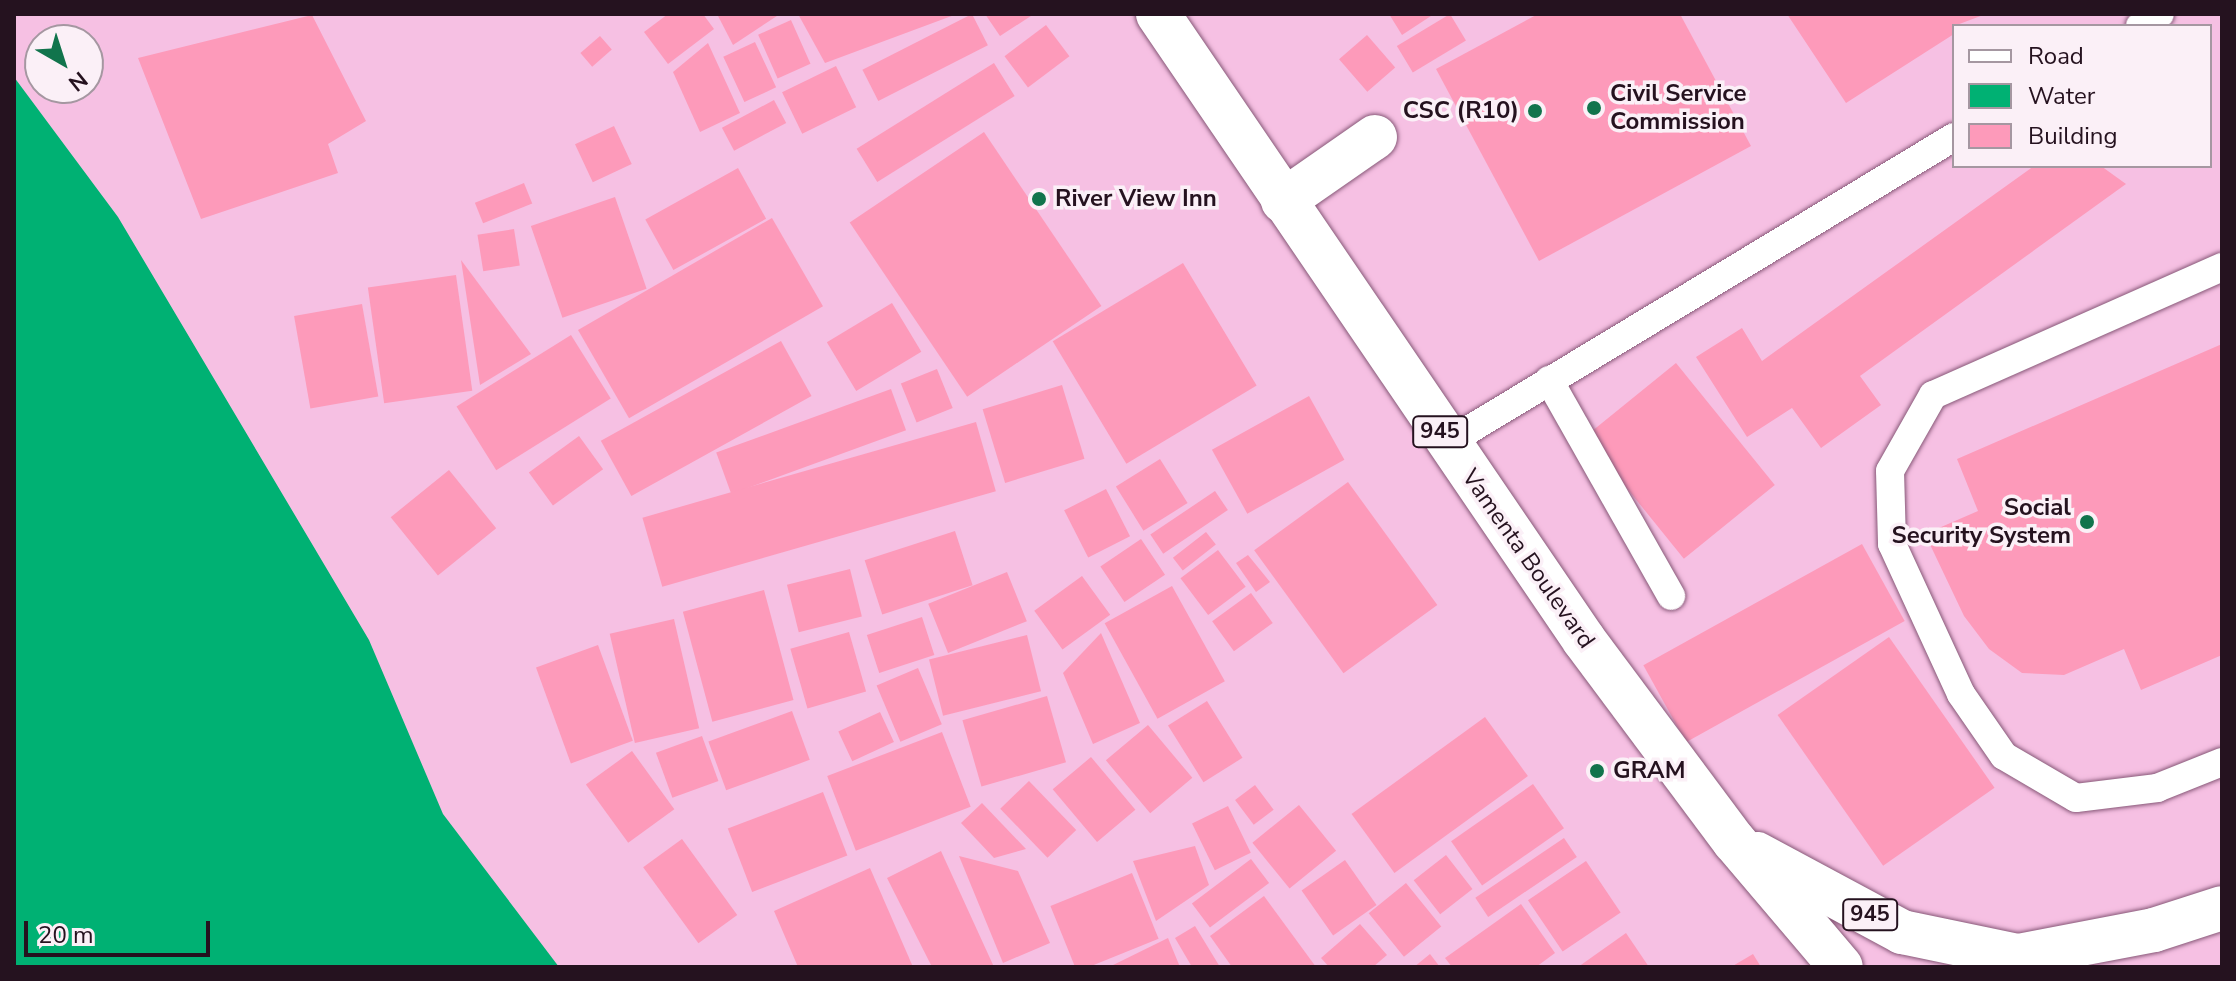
<!DOCTYPE html>
<html>
<head>
<meta charset="utf-8">
<style>
  body { margin:0 }
  #map { position:relative; width:2236px; height:981px; overflow:hidden; background:#f6c0e3; font-family:"Nunito Sans",sans-serif }
  div>[style] { position:absolute }
  .water>* { inset:0; background:#00b173 }
  .building>* { inset:0; background:#fd9aba; transform-origin:0 0 }
  .roads { filter:drop-shadow(0 0 2px #875878) drop-shadow(0 0 2px #875878) }
  .service>* { height:28px; margin:-14px; padding:0 14px; transform-origin:14px; border-radius:14px; background:#fff }
  .minor>* { height:44px; margin:-22px; padding:0 22px; transform-origin:22px; border-radius:22px; background:#fff }
  .primary>* { height:44px; margin:-22px; padding:0 22px; transform-origin:22px; border-radius:22px; background:#fff }
  .dots>* { width:22px; height:22px; translate:-50% -50%; box-sizing:border-box; border:4px solid #fbf0f7; border-radius:50% }
  span { translate:-50% -50%; white-space:nowrap; text-align:center; line-height:1.15; -webkit-text-stroke:7px #fbf0f7; paint-order:stroke }
  .shield-label span { padding:2px 6px; background:#fbf0f7; border:2px solid; border-radius:6px; -webkit-text-stroke-width:0 }
  .shield-label { font-size:22px; color:#25121f; font-weight:700 }
  .poi-label { font-size:24px; color:#25121f; font-weight:700 }
  .left { translate:0 -50%; text-align:left }
  .right { translate:-100% -50%; text-align:right }
  .street-label { font-size:24px; color:#25121f }
  .frame { position:absolute; inset:0; border:16px solid #25121f; pointer-events:none }
  .legend { position:absolute; left:1952px; top:24px; width:260px; height:144px; box-sizing:border-box; background:#fbf0f7; border:2px solid #a597a1; margin:0; padding:10px 14px; list-style:none; font-size:24px; color:#25121f }
  .legend li { display:flex; align-items:center; gap:16px; height:40px }
  .legend b { width:40px; border:2px solid #a597a1 }
  .north { position:absolute; left:24px; top:24px; width:80px; height:80px; box-sizing:border-box; background:#fbf0f7; border:2px solid #a597a1; border-radius:50%; rotate:141deg; font-size:22px; font-weight:700; line-height:32px; text-align:center; color:#25121f }
  .north::after { content:''; display:block; margin:auto; width:28px; height:36px; background:#11744c; clip-path:polygon(50% 0,100% 100%,50% 72%,0 100%) }
  .scale { position:absolute; left:24px; top:921px; width:186px; height:36px; box-sizing:border-box; border:4px solid #25121f; border-top:0; padding-left:10px; font-size:24px; line-height:28px; white-space:nowrap; color:#25121f; -webkit-text-stroke:6px #fbf0f7; paint-order:stroke }
</style>
</head>
<body>
<div id="map">
  <div class="water">
    <div style="clip-path:polygon(14px 77px,118px 217px,369px 640px,443px 814px,559px 967px,14px 967px)"></div>
  </div>
  <div class="building">
    <div style="clip-path:polygon(668px 14px,703px 14px,714px 29px,668px 64px,644px 32px)"></div>
    <div style="clip-path:polygon(717px 14px,780px 14px,733px 45px)"></div>
    <div style="clip-path:polygon(798px 14px,957px 14px,825px 63px)"></div>
    <div style="left:972px;top:14px;width:35px;height:123px;rotate:63deg"></div>
    <div style="clip-path:polygon(985px 14px,1034px 14px,1000px 36px)"></div>
    <div style="clip-path:polygon(1389px 14px,1434px 14px,1402px 35px)"></div>
    <div style="left:1450px;top:14px;width:31px;height:62px;rotate:59deg"></div>
    <div style="clip-path:polygon(1538px 14px,1680px 14px,1751px 146px,1539px 261px,1436px 69px)"></div>
    <div style="clip-path:polygon(1787px 14px,1986px 14px,1954px 26px,1954px 34px,1846px 103px)"></div>
    <div style="clip-path:polygon(312px 15px,366px 121px,328px 144px,338px 173px,201px 219px,138px 58px)"></div>
    <div style="left:791px;top:20px;width:48px;height:36px;rotate:66deg"></div>
    <div style="left:1046px;top:25px;width:39px;height:52px;rotate:53deg"></div>
    <div style="left:1367px;top:35px;width:43px;height:37px;rotate:49deg"></div>
    <div style="left:600px;top:36px;width:18px;height:26px;rotate:49deg"></div>
    <div style="left:755px;top:42px;width:50px;height:35px;rotate:65deg"></div>
    <div style="clip-path:polygon(708px 43px,740px 113px,700px 132px,673px 72px)"></div>
    <div style="left:994px;top:63px;width:39px;height:162px;rotate:58deg"></div>
    <div style="left:836px;top:66px;width:46px;height:60px;rotate:64deg"></div>
    <div style="left:774px;top:100px;width:26px;height:59px;rotate:62deg"></div>
    <div style="left:614px;top:126px;width:42px;height:43px;rotate:65deg"></div>
    <div style="left:984px;top:132px;width:210px;height:162px;rotate:56deg"></div>
    <div style="clip-path:polygon(2034px 166px,2101px 166px,2126px 184px,1860px 376px,1881px 405px,1821px 448px,1792px 408px,1747px 437px,1696px 357px,1742px 328px,1762px 361px)"></div>
    <div style="left:738px;top:168px;width:58px;height:106px;rotate:61deg"></div>
    <div style="left:524px;top:183px;width:22px;height:53px;rotate:68deg"></div>
    <div style="left:615px;top:197px;width:97px;height:89px;rotate:71deg"></div>
    <div style="left:772px;top:218px;width:102px;height:224px;rotate:60deg"></div>
    <div style="left:514px;top:229px;width:37px;height:37px;rotate:81deg"></div>
    <div style="clip-path:polygon(461px 260px,531px 354px,480px 385px)"></div>
    <div style="left:1183px;top:263px;width:143px;height:152px;rotate:59deg"></div>
    <div style="left:456px;top:275px;width:117px;height:89px;rotate:82deg"></div>
    <div style="left:892px;top:303px;width:57px;height:76px;rotate:59deg"></div>
    <div style="left:362px;top:304px;width:94px;height:69px;rotate:80deg"></div>
    <div style="left:571px;top:335px;width:75px;height:135px;rotate:58deg"></div>
    <div style="left:781px;top:341px;width:63px;height:206px;rotate:61deg"></div>
    <div style="clip-path:polygon(2222px 344px,2222px 655px,2141px 690px,2124px 649px,2064px 675px,2022px 673px,1989px 649px,1964px 616px,1925px 534px,1978px 511px,1957px 459px)"></div>
    <div style="left:1676px;top:363px;width:157px;height:117px;rotate:51deg"></div>
    <div style="left:937px;top:369px;width:42px;height:39px;rotate:68deg"></div>
    <div style="left:1062px;top:385px;width:77px;height:83px;rotate:73deg"></div>
    <div style="left:891px;top:389px;width:44px;height:186px;rotate:70deg"></div>
    <div style="left:1309px;top:396px;width:73px;height:111px;rotate:61deg"></div>
    <div style="left:976px;top:422px;width:72px;height:347px;rotate:74deg"></div>
    <div style="left:579px;top:436px;width:41px;height:62px;rotate:54deg"></div>
    <div style="left:1160px;top:459px;width:52px;height:52px;rotate:58deg"></div>
    <div style="left:449px;top:470px;width:75px;height:75px;rotate:51deg"></div>
    <div style="left:1348px;top:482px;width:152px;height:116px;rotate:54deg"></div>
    <div style="left:1106px;top:489px;width:53px;height:47px;rotate:63deg"></div>
    <div style="left:1215px;top:491px;width:23px;height:78px;rotate:56deg"></div>
    <div style="left:955px;top:531px;width:57px;height:95px;rotate:72deg"></div>
    <div style="left:1206px;top:532px;width:16px;height:42px;rotate:52deg"></div>
    <div style="left:1141px;top:539px;width:43px;height:49px;rotate:56deg"></div>
    <div style="left:1862px;top:544px;width:88px;height:250px;rotate:61deg"></div>
    <div style="left:1218px;top:550px;width:46px;height:47px;rotate:53deg"></div>
    <div style="clip-path:polygon(1248px 555px,1270px 582px,1256px 592px,1236px 563px)"></div>
    <div style="left:850px;top:569px;width:49px;height:65px;rotate:76deg"></div>
    <div style="left:1007px;top:572px;width:53px;height:85px;rotate:68deg"></div>
    <div style="left:1082px;top:576px;width:48px;height:59px;rotate:54deg"></div>
    <div style="left:1172px;top:586px;width:109px;height:77px;rotate:61deg"></div>
    <div style="left:764px;top:590px;width:114px;height:84px;rotate:75deg"></div>
    <div style="left:1251px;top:593px;width:37px;height:48px;rotate:54deg"></div>
    <div style="left:922px;top:617px;width:40px;height:58px;rotate:72deg"></div>
    <div style="left:674px;top:619px;width:112px;height:66px;rotate:77deg"></div>
    <div style="left:849px;top:632px;width:62px;height:61px;rotate:74deg"></div>
    <div style="clip-path:polygon(1101px 633px,1140px 723px,1093px 744px,1063px 673px)"></div>
    <div style="left:1027px;top:635px;width:58px;height:101px;rotate:76deg"></div>
    <div style="left:1889px;top:637px;width:184px;height:136px;rotate:55deg"></div>
    <div style="left:598px;top:645px;width:102px;height:66px;rotate:70deg"></div>
    <div style="left:918px;top:668px;width:61px;height:45px;rotate:67deg"></div>
    <div style="left:1047px;top:696px;width:69px;height:88px;rotate:74deg"></div>
    <div style="left:1207px;top:701px;width:67px;height:46px;rotate:58deg"></div>
    <div style="left:792px;top:711px;width:52px;height:89px;rotate:70deg"></div>
    <div style="left:880px;top:712px;width:33px;height:46px;rotate:65deg"></div>
    <div style="left:1485px;top:717px;width:73px;height:165px;rotate:54deg"></div>
    <div style="left:1148px;top:725px;width:69px;height:55px;rotate:50deg"></div>
    <div style="left:942px;top:732px;width:80px;height:123px;rotate:69deg"></div>
    <div style="left:702px;top:736px;width:48px;height:49px;rotate:70deg"></div>
    <div style="left:632px;top:751px;width:72px;height:57px;rotate:54deg"></div>
    <div style="left:1091px;top:757px;width:69px;height:50px;rotate:50deg"></div>
    <div style="left:1029px;top:781px;width:68px;height:40px;rotate:46deg"></div>
    <div style="left:1533px;top:784px;width:54px;height:100px;rotate:55deg"></div>
    <div style="left:1255px;top:785px;width:31px;height:25px;rotate:53deg"></div>
    <div style="left:823px;top:792px;width:68px;height:102px;rotate:69deg"></div>
    <div style="clip-path:polygon(982px 803px,1026px 849px,994px 858px,961px 823px)"></div>
    <div style="left:1299px;top:805px;width:59px;height:60px;rotate:51deg"></div>
    <div style="left:1228px;top:806px;width:52px;height:40px;rotate:64deg"></div>
    <div style="left:1564px;top:838px;width:23px;height:107px;rotate:56deg"></div>
    <div style="left:682px;top:839px;width:94px;height:48px;rotate:54deg"></div>
    <div style="clip-path:polygon(1195px 846px,1209px 885px,1156px 921px,1133px 861px)"></div>
    <div style="clip-path:polygon(941px 851px,994px 967px,932px 967px,887px 878px)"></div>
    <div style="left:1446px;top:855px;width:43px;height:41px;rotate:52deg"></div>
    <div style="clip-path:polygon(959px 856px,1018px 871px,1050px 943px,1003px 963px)"></div>
    <div style="left:1251px;top:859px;width:30px;height:74px;rotate:53deg"></div>
    <div style="left:1345px;top:860px;width:55px;height:53px;rotate:55deg"></div>
    <div style="left:1586px;top:861px;width:62px;height:70px;rotate:56deg"></div>
    <div style="clip-path:polygon(870px 868px,913px 967px,798px 967px,774px 911px)"></div>
    <div style="left:1132px;top:873px;width:71px;height:88px;rotate:68deg"></div>
    <div style="left:1406px;top:883px;width:56px;height:48px;rotate:51deg"></div>
    <div style="clip-path:polygon(1264px 896px,1316px 967px,1232px 967px,1210px 936px)"></div>
    <div style="clip-path:polygon(1521px 904px,1555px 953px,1536px 967px,1452px 967px,1445px 958px)"></div>
    <div style="clip-path:polygon(1360px 924px,1387px 955px,1373px 967px,1329px 967px,1321px 958px)"></div>
    <div style="clip-path:polygon(1195px 926px,1220px 967px,1192px 967px,1175px 938px)"></div>
    <div style="clip-path:polygon(1626px 933px,1649px 967px,1578px 967px)"></div>
    <div style="clip-path:polygon(1168px 938px,1180px 967px,1109px 967px)"></div>
    <div style="clip-path:polygon(1430px 954px,1440px 967px,1414px 967px)"></div>
    <div style="clip-path:polygon(1753px 954px,1761px 967px,1731px 967px)"></div>
  </div>
  <div class="roads">
    <div class="service">
      <div style="left:2140px;top:26px;width:23px;rotate:-31deg"></div>
      <div style="left:2222px;top:267px;width:316px;rotate:156.1deg"></div>
      <div style="left:1933px;top:395px;width:87px;rotate:119.5deg"></div>
      <div style="left:1890px;top:471px;width:73px;rotate:88.4deg"></div>
      <div style="left:1892px;top:544px;width:165px;rotate:65.3deg"></div>
      <div style="left:1961px;top:694px;width:75px;rotate:55.3deg"></div>
      <div style="left:2004px;top:756px;width:83px;rotate:30.3deg"></div>
      <div style="left:2076px;top:798px;width:82px;rotate:-7deg"></div>
      <div style="left:2157px;top:788px;width:70px;rotate:-21.8deg"></div>
      <div style="left:1549px;top:380px;width:248px;rotate:60.5deg"></div>
      <div style="left:1447px;top:443px;width:592px;rotate:-31.11deg"></div>
    </div>
    <div class="minor">
      <div style="left:1283px;top:201px;width:112px;rotate:-34.8deg"></div>
    </div>
    <div class="primary">
      <div style="left:1158px;top:14px;width:757px;rotate:55.76deg"></div>
      <div style="left:1584px;top:640px;width:251px;rotate:53.3deg"></div>
      <div style="left:1734px;top:841px;width:165px;rotate:49.7deg"></div>
      <div style="left:1757px;top:854px;width:165px;rotate:28.3deg"></div>
      <div style="left:1902px;top:932px;width:118px;rotate:11.7deg"></div>
      <div style="left:2018px;top:956px;width:138px;rotate:-10.8deg"></div>
      <div style="left:2154px;top:930px;width:71px;rotate:-17.9deg"></div>
    </div>
  </div>
  <div class="dots">
    <div style="left:1594px;top:108px;background:#11744c"></div>
    <div style="left:1535px;top:111px;background:#11744c"></div>
    <div style="left:1039px;top:199px;background:#11744c"></div>
    <div style="left:2087px;top:522px;background:#11744c"></div>
    <div style="left:1597px;top:771px;background:#11744c"></div>
  </div>
  <div class="shield-label">
    <span style="left:1440px;top:432px">945</span>
    <span style="left:1870px;top:915px">945</span>
  </div>
  <div class="poi-label">
    <span class="left" style="left:1610px;top:108px">Civil Service<br>Commission</span>
    <span class="right" style="left:1519px;top:111px">CSC (R10)</span>
    <span class="left" style="left:1055px;top:199px">River View Inn</span>
    <span class="right" style="left:2071px;top:522px">Social<br>Security System</span>
    <span class="left" style="left:1613px;top:771px">GRAM</span>
  </div>
  <div class="street-label">
    <span style="left:1528px;top:559px;rotate:55deg">Vamenta Boulevard</span>
  </div>
  <div class="frame"></div>
  <ul class="legend">
  <li><b style="height:10px;background:#fff"></b>Road</li>
  <li><b style="height:22px;background:#00b173"></b>Water</li>
  <li><b style="height:22px;background:#fd9aba"></b>Building</li>
  </ul>
  <div class="north">N</div>
  <div class="scale">20 m</div>
</div>
</body>
</html>
